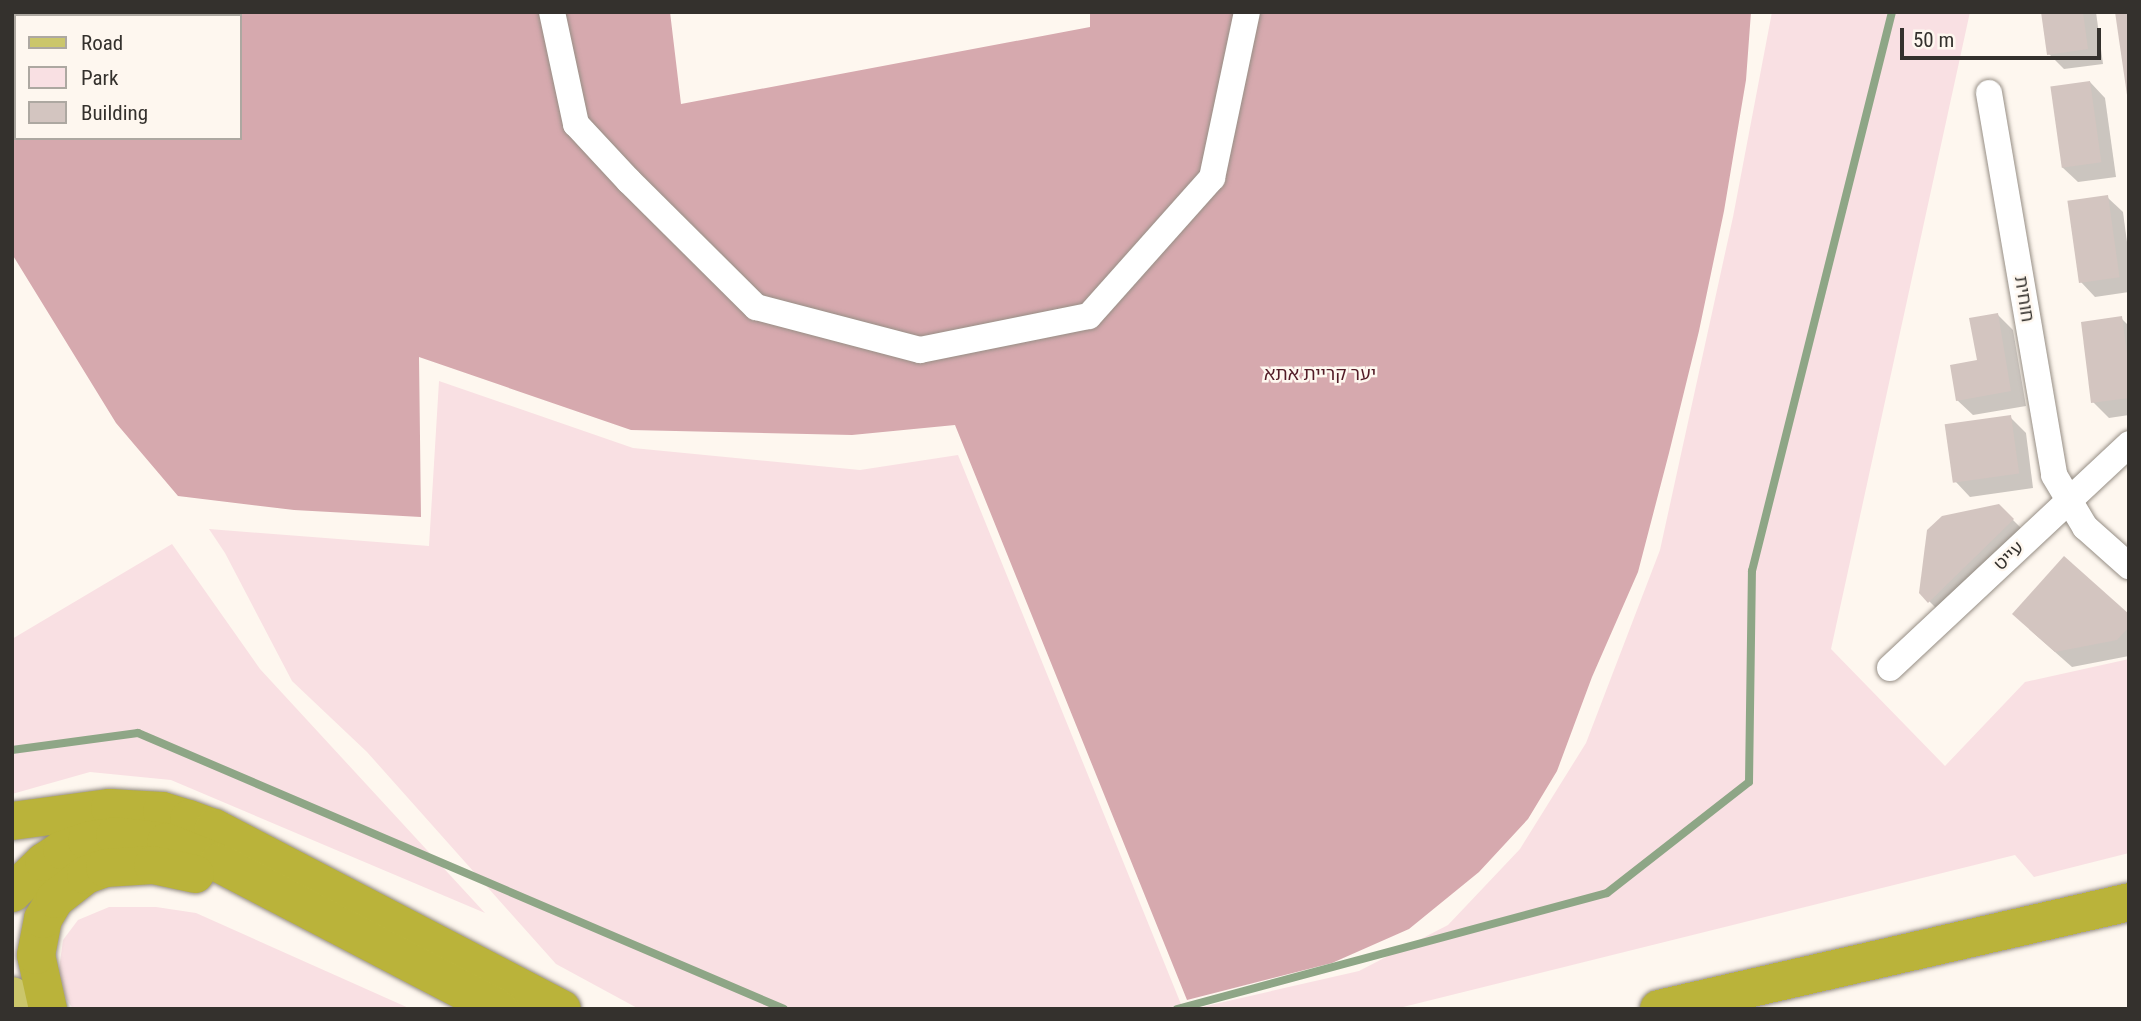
<!DOCTYPE html>
<html>
<head>
<meta charset="utf-8">
<style>
  body { margin:0 }
  #map { position:relative; width:2141px; height:1021px; overflow:hidden; background:#fef7ef; font-family:"Roboto Condensed","Noto Sans Hebrew",sans-serif }
  div>[style] { position:absolute }
  .green>* { inset:0; background:#f9e0e3 }
  .forest>* { inset:0; background:#d6a9ae }
  .shadow>* { inset:0; background:#0003 }
  .stream>* { height:8px; margin:-4px; padding:0 4px; transform-origin:4px; border-radius:4px; background:#8ea686 }
  .building>* { inset:0; background:#d3c5c0; transform-origin:0 0 }
  .roads { filter:drop-shadow(0 0 2px #968e85) drop-shadow(0 0 2px #968e85) }
  .minor>* { height:26px; margin:-13px; padding:0 13px; transform-origin:13px; border-radius:13px; background:#fff }
  .primary>* { height:38px; margin:-19px; padding:0 19px; transform-origin:19px; border-radius:19px; background:#cbc66b }
  .trunk>* { height:38px; margin:-19px; padding:0 19px; transform-origin:19px; border-radius:19px; background:#bab33a }
  span { translate:-50% -50%; white-space:nowrap; text-align:center; line-height:1.15; -webkit-text-stroke:5px #fef7ef; paint-order:stroke }
  .street-label { font-size:18px; color:#34312d }
  .park-label { font-size:18px; color:#521b26 }
  .frame { position:absolute; inset:0; border:14px solid #34312d; pointer-events:none }
  .legend { position:absolute; left:14px; top:14px; width:228px; height:126px; box-sizing:border-box; background:#fef7ef; border:2px solid #ada8a1; margin:0; padding:9px 12px; list-style:none; font-size:21px; color:#34312d }
  .legend li { display:flex; align-items:center; gap:14px; height:35px }
  .legend b { width:35px; border:2px solid #ada8a1 }
  .scale { position:absolute; left:1900px; top:28px; width:201px; height:32px; box-sizing:border-box; border:4px solid #34312d; border-top:0; padding-left:9px; font-size:21px; line-height:24px; white-space:nowrap; color:#34312d; -webkit-text-stroke:5px #fef7ef; paint-order:stroke }
</style>
</head>
<body>
<div id="map">
  <div class="green">
    <div style="clip-path:polygon(1772px 12px,1970px 12px,1831px 649px,1945px 766px,2025px 682px,2129px 659px,2129px 853px,2034px 877px,2015px 855px,1395px 1009px,1193px 1009px,1359px 971px,1448px 925px,1520px 849px,1586px 743px,1660px 550px,1733px 217px)"></div>
    <div style="clip-path:polygon(439px 381px,633px 448px,860px 470px,958px 455px,1183px 1009px,639px 1009px,556px 964px,367px 752px,292px 681px,225px 553px,209px 529px,429px 546px)"></div>
    <div style="clip-path:polygon(172px 544px,260px 669px,485px 913px,171px 780px,90px 772px,12px 794px,12px 639px)"></div>
    <div style="clip-path:polygon(109px 907px,156px 907px,196px 913px,411px 1009px,73px 1009px,64px 995px,59px 970px,63px 940px,78px 920px)"></div>
  </div>
  <div class="forest">
    <div style="clip-path:polygon(evenodd,12px 12px,670px 12px,681px 104px,1090px 27px,1090px 12px,1751px 12px,1746px 80px,1724px 211px,1699px 331px,1669px 453px,1638px 572px,1592px 677px,1557px 771px,1528px 819px,1479px 872px,1409px 929px,1332px 963px,1187px 1000px,955px 425px,852px 435px,631px 430px,419px 357px,421px 517px,294px 510px,178px 496px,116px 423px,12px 254px,12px 12px,16px 16px,240px 16px,240px 138px,16px 138px,16px 16px)"></div>
  </div>
  <div class="shadow">
    <div style="clip-path:polygon(2043px 12px,2096px 12px,2103px 64px,2064px 69px,2049px 54px)"></div>
    <div style="clip-path:polygon(2090px 82px,2105px 98px,2116px 177px,2078px 182px,2062px 167px)"></div>
    <div style="clip-path:polygon(2107px 197px,2123px 212px,2129px 257px,2129px 292px,2095px 297px,2080px 281px)"></div>
    <div style="clip-path:polygon(1998px 315px,2013px 330px,2026px 406px,1973px 415px,1957px 400px,1979px 362px)"></div>
    <div style="clip-path:polygon(2121px 318px,2129px 326px,2129px 415px,2109px 418px,2093px 402px)"></div>
    <div style="clip-path:polygon(2010px 417px,2026px 433px,2033px 488px,1970px 497px,1955px 481px)"></div>
    <div style="clip-path:polygon(1999px 506px,2028px 535px,1945px 617px,1921px 593px)"></div>
    <div style="clip-path:polygon(2129px 617px,2129px 656px,2072px 667px,2029px 629px)"></div>
  </div>
  <div class="stream">
    <div style="left:12px;top:750px;width:127px;rotate:-7.7deg"></div>
    <div style="left:138px;top:733px;width:702px;rotate:23.13deg"></div>
    <div style="left:1177px;top:1009px;width:445px;rotate:-15.1deg"></div>
    <div style="left:1607px;top:893px;width:180px;rotate:-38deg"></div>
    <div style="left:1749px;top:782px;width:211px;rotate:-89.2deg"></div>
    <div style="left:1752px;top:571px;width:576px;rotate:-75.94deg"></div>
  </div>
  <div class="building">
    <div style="clip-path:polygon(2041px 12px,2083px 12px,2088px 49px,2047px 55px)"></div>
    <div style="clip-path:polygon(2115px 12px,2129px 12px,2129px 95px,2127px 95px)"></div>
    <div style="left:2090px;top:81px;width:82px;height:40px;rotate:82deg"></div>
    <div style="left:2108px;top:195px;width:83px;height:41px;rotate:82deg"></div>
    <div style="clip-path:polygon(1998px 313px,2011px 391px,1956px 401px,1950px 365px,1977px 360px,1969px 318px)"></div>
    <div style="clip-path:polygon(2122px 316px,2129px 368px,2129px 398px,2091px 403px,2081px 322px)"></div>
    <div style="left:2011px;top:415px;width:59px;height:67px;rotate:82deg"></div>
    <div style="clip-path:polygon(1999px 504px,2014px 519px,1928px 603px,1919px 593px,1927px 530px,1942px 516px)"></div>
    <div style="clip-path:polygon(2064px 556px,2129px 614px,2129px 627px,2117px 640px,2055px 652px,2012px 614px)"></div>
  </div>
  <div class="roads">
    <div class="minor">
      <div style="left:552px;top:12px;width:115px;rotate:77.9deg"></div>
      <div style="left:576px;top:124px;width:78px;rotate:47.1deg"></div>
      <div style="left:629px;top:181px;width:179px;rotate:44.8deg"></div>
      <div style="left:756px;top:307px;width:170px;rotate:14.7deg"></div>
      <div style="left:920px;top:350px;width:172px;rotate:-11.4deg"></div>
      <div style="left:1089px;top:316px;width:185px;rotate:-48.3deg"></div>
      <div style="left:1212px;top:178px;width:170px;rotate:-78.1deg"></div>
      <div style="left:1989px;top:93px;width:387px;rotate:80.3deg"></div>
      <div style="left:2054px;top:475px;width:61px;rotate:59.2deg"></div>
      <div style="left:2085px;top:527px;width:59px;rotate:41.6deg"></div>
      <div style="left:1890px;top:668px;width:328px;rotate:-43.1deg"></div>
    </div>
    <div class="primary">
      <div style="left:12px;top:996px;width:15px;rotate:58deg"></div>
    </div>
    <div class="trunk">
      <div style="left:12px;top:821px;width:99px;rotate:-7.6deg"></div>
      <div style="left:110px;top:808px;width:52px;rotate:3.3deg"></div>
      <div style="left:162px;top:811px;width:28px;rotate:17deg"></div>
      <div style="left:189px;top:819px;width:27px;rotate:20deg"></div>
      <div style="left:214px;top:828px;width:392px;rotate:27.5deg"></div>
      <div style="left:12px;top:893px;width:45px;rotate:-44.1deg"></div>
      <div style="left:44px;top:862px;width:22px;rotate:-34deg"></div>
      <div style="left:62px;top:850px;width:27px;rotate:-20deg"></div>
      <div style="left:87px;top:841px;width:28px;rotate:-10deg"></div>
      <div style="left:115px;top:836px;width:51px;rotate:6.7deg"></div>
      <div style="left:166px;top:842px;width:56px;rotate:22deg"></div>
      <div style="left:218px;top:863px;width:317px;rotate:27.5deg"></div>
      <div style="left:48px;top:1009px;width:55px;rotate:-102.5deg"></div>
      <div style="left:36px;top:955px;width:37px;rotate:-79deg"></div>
      <div style="left:43px;top:919px;width:23px;rotate:-59deg"></div>
      <div style="left:55px;top:899px;width:39px;rotate:-38deg"></div>
      <div style="left:86px;top:875px;width:20px;rotate:-20deg"></div>
      <div style="left:105px;top:868px;width:48px;rotate:-3.6deg"></div>
      <div style="left:153px;top:865px;width:43px;rotate:12.1deg"></div>
      <div style="left:1659px;top:1009px;width:482px;rotate:-12.8deg"></div>
    </div>
  </div>
  <div class="street-label">
    <span style="left:2024px;top:299px;rotate:81deg">חוחית</span>
    <span style="left:2009px;top:556px;rotate:-43deg">עייט</span>
  </div>
  <div class="park-label">
    <span style="left:1320px;top:374px">יער קריית אתא</span>
  </div>
  <div class="frame"></div>
  <ul class="legend">
  <li><b style="height:9px;background:#cbc66b"></b>Road</li>
  <li><b style="height:19px;background:#f9e0e3"></b>Park</li>
  <li><b style="height:19px;background:#d3c5c0"></b>Building</li>
  </ul>
  <div class="scale">50 m</div>
</div>
</body>
</html>
